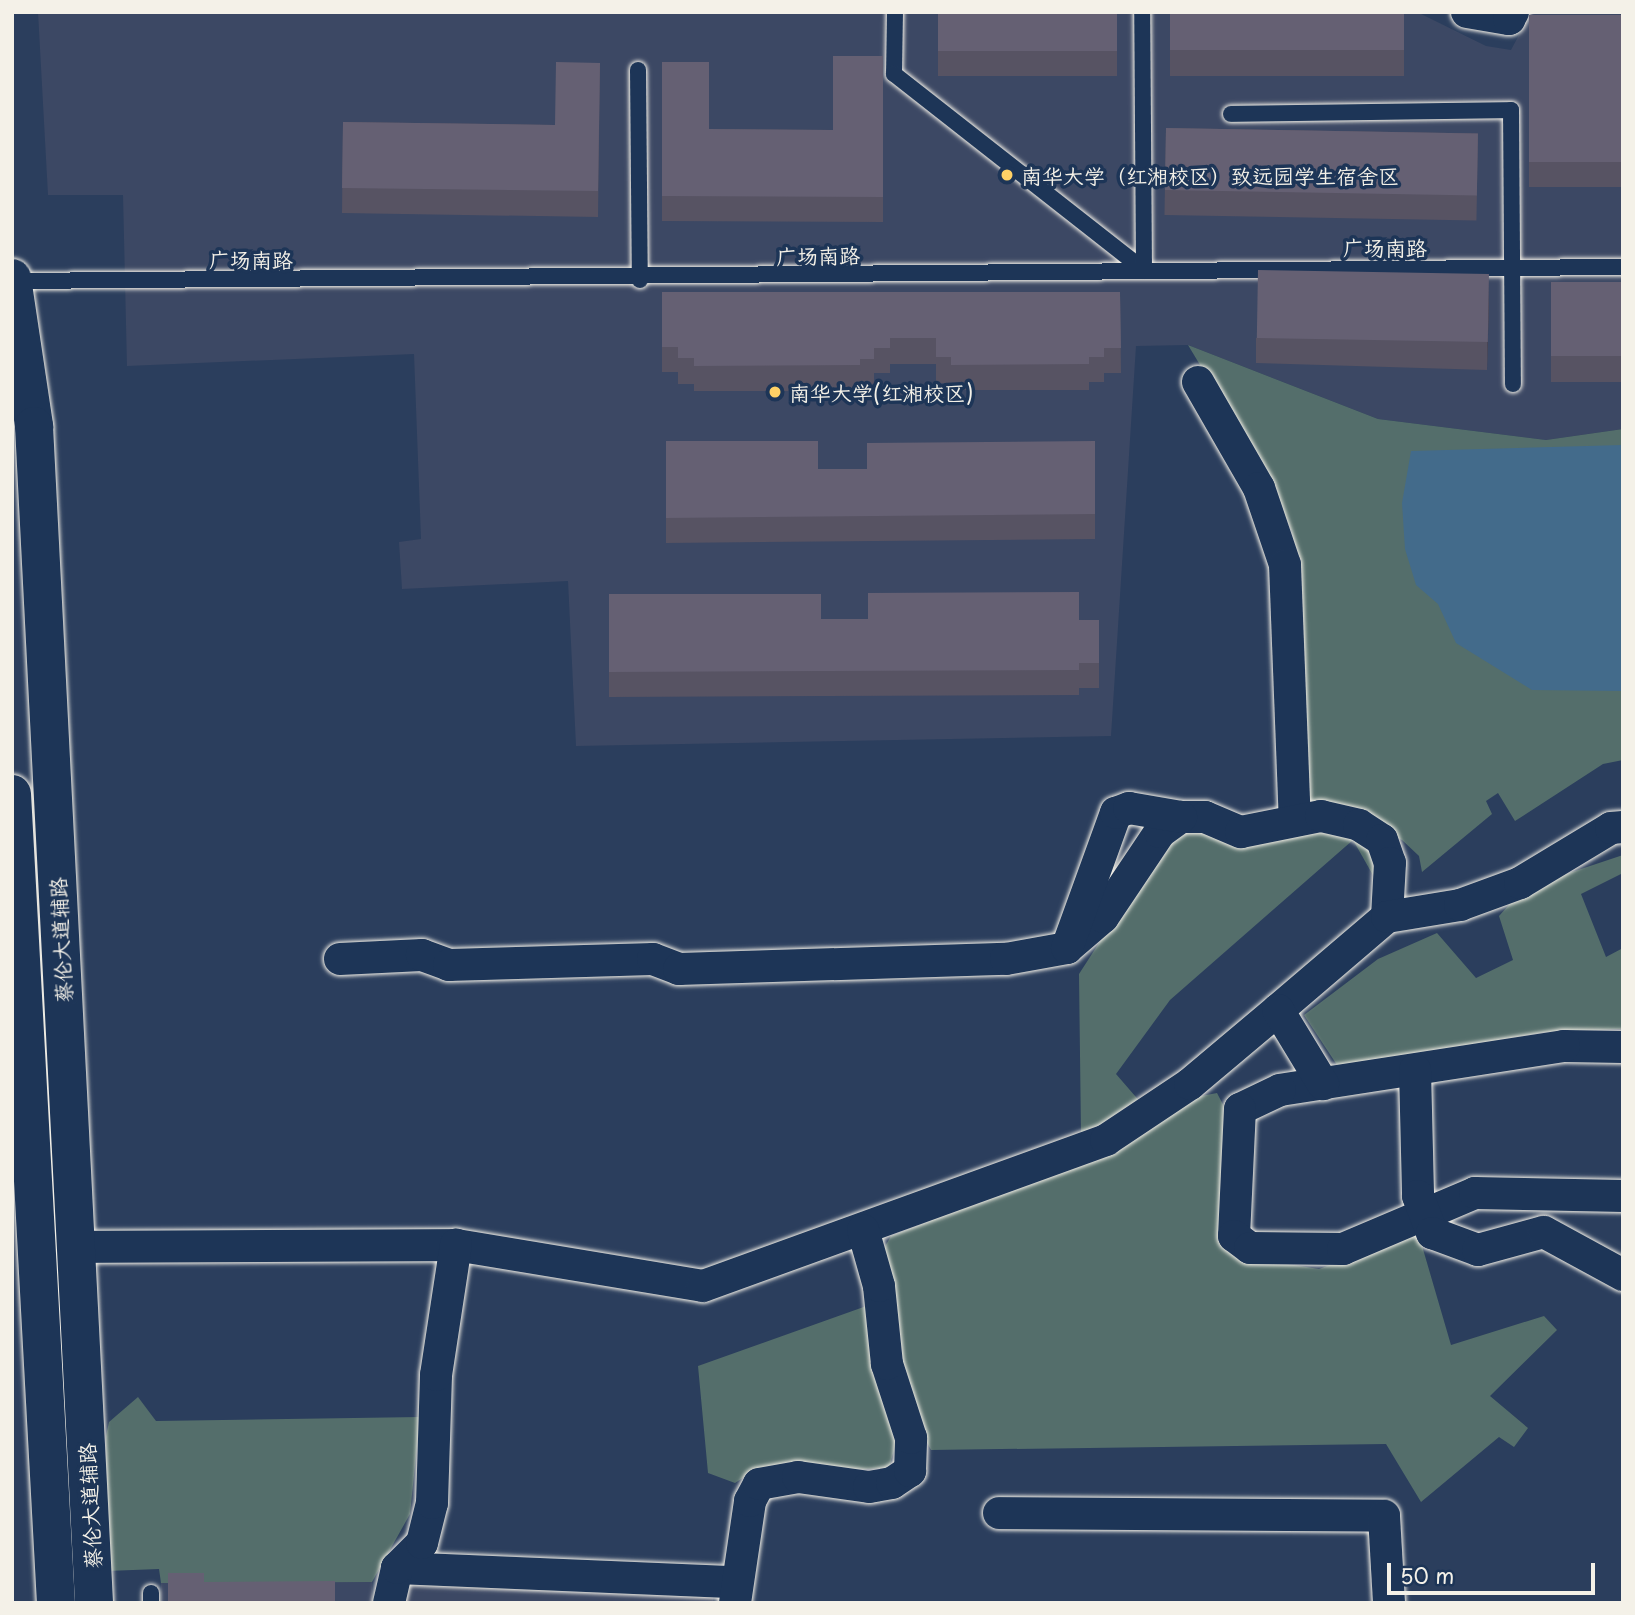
<!DOCTYPE html>
<html>
<head>
<meta charset="utf-8">
<style>
  body { margin:0 }
  #map { position:relative; width:1635px; height:1615px; overflow:hidden; background:#2b3e5d; font-family:"Playpen Sans","LXGW WenKai TC",sans-serif }
  div>[style] { position:absolute }
  .built>* { inset:0; background:#3c4864; transform-origin:0 0 }
  .green>* { inset:0; background:#546e6b }
  .water>* { inset:0; background:#436b8b }
  .roads { filter:drop-shadow(0 0 2px #f4f1e8) drop-shadow(0 0 2px #f4f1e8) }
  .service>* { height:16px; margin:-8px; padding:0 8px; transform-origin:8px; border-radius:8px; background:#1d3557 }
  .minor>* { height:32px; margin:-16px; padding:0 16px; transform-origin:16px; border-radius:16px; background:#1d3557 }
  .primary>* { height:38px; margin:-19px; padding:0 19px; transform-origin:19px; border-radius:19px; background:#1d3557 }
  .trunk>* { height:38px; margin:-19px; padding:0 19px; transform-origin:19px; border-radius:19px; background:#1d3557 }
  .wall>* { inset:0; background:#575363; transform-origin:0 0 }
  .shaded-wall>* { inset:0; background:#474350 }
  .building>* { inset:0; background:#656073; transform-origin:0 0 }
  .dots>* { width:19px; height:19px; translate:-50% -50%; box-sizing:border-box; border:4px solid #1d3557; border-radius:50% }
  span { translate:-50% -50%; white-space:nowrap; text-align:center; line-height:1.15; -webkit-text-stroke:7px #1d3557; paint-order:stroke }
  .poi-label { font-size:21px; color:#f4f1e8 }
  .left { translate:0 -50%; text-align:left }
  .street-label { font-size:21px; color:#f4f1e8 }
  .frame { position:absolute; inset:0; border:14px solid #f4f1e8; pointer-events:none }
  .scale { position:absolute; left:1387px; top:1563px; width:208px; height:32px; box-sizing:border-box; border:4px solid #f4f1e8; border-top:0; padding-left:9px; font-size:21px; line-height:24px; white-space:nowrap; color:#f4f1e8; -webkit-text-stroke:5px #1d3557; paint-order:stroke }
</style>
</head>
<body>
<div id="map">
  <div class="built">
    <div style="clip-path:polygon(38px 12px,1417px 12px,1486px 46px,1511px 50px,1531px 12px,1623px 12px,1623px 429px,1546px 440px,1378px 419px,1188px 345px,1136px 346px,1111px 736px,576px 746px,568px 581px,402px 589px,399px 542px,421px 539px,414px 354px,127px 366px,123px 195px,48px 195px)"></div>
    <div style="left:372px;top:1582px;width:21px;height:211px;rotate:90deg"></div>
    <div style="clip-path:polygon(403px 1583px,713px 1593px,713px 1603px,403px 1603px)"></div>
  </div>
  <div class="green">
    <div style="clip-path:polygon(1188px 345px,1378px 419px,1546px 440px,1623px 429px,1623px 760px,1603px 764px,1515px 821px,1498px 793px,1486px 801px,1492px 814px,1422px 872px,1419px 856px,1402px 840px,1311px 803px,1305px 796px,1303px 650px,1292px 532px,1271px 483px)"></div>
    <div style="clip-path:polygon(1186px 822px,1335px 827px,1379px 850px,1382px 891px,1353px 840px,1170px 1000px,1116px 1074px,1142px 1104px,1081px 1135px,1079px 974px,1168px 836px)"></div>
    <div style="clip-path:polygon(1623px 855px,1623px 873px,1581px 894px,1606px 957px,1623px 948px,1623px 1029px,1545px 1032px,1339px 1068px,1304px 1015px,1378px 959px,1437px 933px,1476px 978px,1513px 960px,1499px 916px,1524px 888px)"></div>
    <div style="clip-path:polygon(1217px 1093px,1230px 1118px,1236px 1256px,1319px 1269px,1418px 1232px,1451px 1345px,1544px 1316px,1557px 1330px,1490px 1396px,1528px 1428px,1514px 1447px,1499px 1437px,1421px 1502px,1386px 1444px,931px 1450px,908px 1407px,883px 1250px,891px 1236px,1126px 1145px,1196px 1097px)"></div>
    <div style="clip-path:polygon(872px 1304px,899px 1432px,889px 1468px,749px 1474px,735px 1483px,708px 1473px,698px 1366px)"></div>
    <div style="clip-path:polygon(138px 1397px,156px 1421px,420px 1417px,410px 1514px,372px 1582px,161px 1583px,159px 1569px,107px 1571px,106px 1436px,109px 1422px)"></div>
  </div>
  <div class="water">
    <div style="clip-path:polygon(1623px 445px,1623px 691px,1532px 690px,1456px 643px,1438px 604px,1416px 585px,1405px 549px,1402px 503px,1411px 451px)"></div>
  </div>
  <div class="roads">
    <div class="service">
      <div style="left:895px;top:12px;width:62px;rotate:90.9deg"></div>
      <div style="left:894px;top:74px;width:318px;rotate:38.1deg"></div>
      <div style="left:1144px;top:270px;width:258px;rotate:-90.4deg"></div>
      <div style="left:638px;top:70px;width:210px;rotate:89.5deg"></div>
      <div style="left:1231px;top:114px;width:280px;rotate:-0.8deg"></div>
      <div style="left:1511px;top:110px;width:274px;rotate:89.6deg"></div>
      <div style="left:14px;top:281px;width:1609px;rotate:-0.5deg"></div>
      <div style="left:151px;top:1593px;width:10px;rotate:90deg"></div>
    </div>
    <div class="minor">
      <div style="left:1467px;top:12px;width:43px;rotate:9.5deg"></div>
      <div style="left:1509px;top:19px;width:8px;rotate:-60deg"></div>
      <div style="left:1198px;top:382px;width:122px;rotate:60.1deg"></div>
      <div style="left:1259px;top:488px;width:81px;rotate:71.3deg"></div>
      <div style="left:1285px;top:565px;width:255px;rotate:87.8deg"></div>
      <div style="left:1068px;top:947px;width:46px;rotate:-40.6deg"></div>
      <div style="left:1103px;top:917px;width:102px;rotate:-56.2deg"></div>
      <div style="left:1160px;top:832px;width:26px;rotate:-36deg"></div>
      <div style="left:1181px;top:817px;width:24px"></div>
      <div style="left:1205px;top:817px;width:39px;rotate:23deg"></div>
      <div style="left:1241px;top:832px;width:82px;rotate:-11.3deg"></div>
      <div style="left:1321px;top:816px;width:39px;rotate:13deg"></div>
      <div style="left:1359px;top:825px;width:27px;rotate:33deg"></div>
      <div style="left:1382px;top:840px;width:24px;rotate:71deg"></div>
      <div style="left:1390px;top:863px;width:54px;rotate:93.2deg"></div>
      <div style="left:340px;top:959px;width:82px;rotate:-2.8deg"></div>
      <div style="left:422px;top:955px;width:29px;rotate:20deg"></div>
      <div style="left:449px;top:965px;width:204px;rotate:-1.7deg"></div>
      <div style="left:653px;top:959px;width:28px;rotate:21deg"></div>
      <div style="left:679px;top:969px;width:327px;rotate:-1.8deg"></div>
      <div style="left:1006px;top:959px;width:62px;rotate:-10.2deg"></div>
      <div style="left:1067px;top:948px;width:144px;rotate:-70.1deg"></div>
      <div style="left:1116px;top:813px;width:14px;rotate:-21deg"></div>
      <div style="left:1129px;top:808px;width:53px;rotate:9.8deg"></div>
      <div style="left:1278px;top:1010px;width:143px;rotate:-40.5deg"></div>
      <div style="left:1387px;top:917px;width:74px;rotate:-9.3deg"></div>
      <div style="left:1460px;top:905px;width:64px;rotate:-20.1deg"></div>
      <div style="left:1520px;top:883px;width:106px;rotate:-31.1deg"></div>
      <div style="left:1611px;top:828px;width:12px;rotate:-5deg"></div>
      <div style="left:1623px;top:1047px;width:59px;rotate:-179deg"></div>
      <div style="left:1564px;top:1046px;width:287px;rotate:171.2deg"></div>
      <div style="left:1280px;top:1090px;width:44px;rotate:154.6deg"></div>
      <div style="left:1240px;top:1109px;width:127px;rotate:92.7deg"></div>
      <div style="left:1234px;top:1236px;width:20px;rotate:37deg"></div>
      <div style="left:1250px;top:1248px;width:93px;rotate:0.6deg"></div>
      <div style="left:1343px;top:1249px;width:143px;rotate:-23deg"></div>
      <div style="left:1475px;top:1193px;width:148px;rotate:1.2deg"></div>
      <div style="left:1415px;top:1070px;width:126px;rotate:88.6deg"></div>
      <div style="left:1418px;top:1196px;width:40px;rotate:69deg"></div>
      <div style="left:1432px;top:1233px;width:49px;rotate:20.3deg"></div>
      <div style="left:1478px;top:1250px;width:68px;rotate:-15.3deg"></div>
      <div style="left:1544px;top:1232px;width:90px;rotate:28.6deg"></div>
      <div style="left:76px;top:1247px;width:380px;rotate:-0.3deg"></div>
      <div style="left:456px;top:1245px;width:250px;rotate:9.4deg"></div>
      <div style="left:703px;top:1286px;width:429px;rotate:-19.9deg"></div>
      <div style="left:1106px;top:1140px;width:101px;rotate:-33.7deg"></div>
      <div style="left:1190px;top:1084px;width:115px;rotate:-40.1deg"></div>
      <div style="left:1278px;top:1010px;width:87px;rotate:58.7deg"></div>
      <div style="left:999px;top:1513px;width:385px;rotate:0.4deg"></div>
      <div style="left:1384px;top:1516px;width:87px;rotate:86.7deg"></div>
      <div style="left:397px;top:1568px;width:338px;rotate:2.4deg"></div>
      <div style="left:389px;top:1603px;width:36px;rotate:-77deg"></div>
      <div style="left:397px;top:1568px;width:35px;rotate:-45deg"></div>
      <div style="left:422px;top:1543px;width:41px;rotate:-76deg"></div>
      <div style="left:432px;top:1503px;width:128px;rotate:-88.2deg"></div>
      <div style="left:436px;top:1375px;width:132px;rotate:-81.3deg"></div>
      <div style="left:735px;top:1603px;width:103px;rotate:-81.6deg"></div>
      <div style="left:750px;top:1501px;width:19px;rotate:-62deg"></div>
      <div style="left:759px;top:1484px;width:40px;rotate:-10deg"></div>
      <div style="left:798px;top:1477px;width:72px;rotate:8deg"></div>
      <div style="left:869px;top:1487px;width:23px;rotate:-10deg"></div>
      <div style="left:892px;top:1483px;width:22px;rotate:-34deg"></div>
      <div style="left:910px;top:1471px;width:33px;rotate:-88deg"></div>
      <div style="left:911px;top:1438px;width:78px;rotate:-108deg"></div>
      <div style="left:887px;top:1364px;width:78px;rotate:-95.9deg"></div>
      <div style="left:879px;top:1286px;width:58px;rotate:-105.9deg"></div>
    </div>
    <div class="primary">
      <div style="left:12px;top:278px;width:150px;rotate:81.5deg"></div>
      <div style="left:34px;top:426px;width:1179px;rotate:87.08deg"></div>
    </div>
    <div class="trunk">
      <div style="left:12px;top:794px;width:810px;rotate:86.89deg"></div>
    </div>
  </div>
  <div class="wall">
    <div style="left:938px;top:12px;width:179px;height:64px"></div>
    <div style="left:1170px;top:12px;width:234px;height:64px"></div>
    <div style="left:1623px;top:15px;width:172px;height:94px;rotate:90deg"></div>
    <div style="clip-path:polygon(883px 56px,883px 222px,662px 221px,662px 62px,709px 129px,833px 130px)"></div>
    <div style="clip-path:polygon(600px 63px,598px 217px,342px 213px,343px 122px,555px 125px)"></div>
    <div style="left:1166px;top:128px;width:312px;height:87px;rotate:1deg"></div>
    <div style="left:1551px;top:282px;width:72px;height:100px"></div>
    <div style="clip-path:polygon(662px 292px,1120px 292px,1121px 373px,1104px 373px,1104px 382px,1089px 382px,1089px 390px,951px 390px,951px 383px,936px 383px,936px 364px,890px 364px,890px 373px,874px 373px,874px 384px,860px 384px,860px 391px,694px 391px,694px 384px,678px 384px,678px 372px,662px 372px)"></div>
    <div style="clip-path:polygon(1489px 302px,1487px 370px,1256px 363px,1256px 338px)"></div>
    <div style="clip-path:polygon(666px 441px,818px 469px,867px 469px,1095px 441px,1095px 539px,666px 543px)"></div>
    <div style="clip-path:polygon(609px 594px,821px 619px,1099px 620px,1099px 688px,1079px 688px,1079px 695px,609px 697px)"></div>
  </div>
  <div class="shaded-wall">
    <div style="clip-path:polygon(1489px 276px,1489px 302px,1487px 370px,1487px 345px)"></div>
  </div>
  <div class="building">
    <div style="left:938px;top:12px;width:179px;height:39px"></div>
    <div style="left:1170px;top:12px;width:234px;height:38px"></div>
    <div style="left:1623px;top:15px;width:147px;height:94px;rotate:90deg"></div>
    <div style="clip-path:polygon(833px 56px,883px 56px,883px 197px,662px 196px,662px 62px,709px 62px,709px 129px,833px 130px)"></div>
    <div style="clip-path:polygon(556px 62px,600px 63px,598px 191px,342px 188px,343px 122px,555px 125px)"></div>
    <div style="left:1166px;top:128px;width:312px;height:62px;rotate:1deg"></div>
    <div style="left:1258px;top:270px;width:231px;height:68px;rotate:1deg"></div>
    <div style="left:1551px;top:282px;width:72px;height:74px"></div>
    <div style="clip-path:polygon(662px 292px,1120px 292px,1121px 348px,1104px 348px,1104px 357px,1089px 357px,1089px 364px,951px 365px,951px 357px,936px 357px,936px 338px,890px 338px,890px 348px,874px 348px,874px 359px,860px 359px,860px 365px,694px 366px,694px 358px,678px 358px,678px 347px,662px 347px)"></div>
    <div style="clip-path:polygon(666px 441px,818px 441px,818px 469px,867px 469px,867px 443px,1095px 441px,1095px 514px,666px 518px)"></div>
    <div style="clip-path:polygon(1079px 592px,1079px 620px,1099px 620px,1099px 663px,1079px 663px,1079px 670px,609px 672px,609px 594px,821px 594px,821px 619px,868px 619px,868px 593px)"></div>
    <div style="clip-path:polygon(168px 1573px,204px 1573px,204px 1582px,335px 1581px,335px 1603px,168px 1603px)"></div>
  </div>
  <div class="dots">
    <div style="left:1007px;top:175px;background:#ffd166"></div>
    <div style="left:775px;top:392px;background:#ffd166"></div>
  </div>
  <div class="poi-label">
    <span class="left" style="left:1021px;top:175px">南华大学（红湘校区）致远园学生宿舍区</span>
    <span class="left" style="left:789px;top:392px">南华大学(红湘校区)</span>
  </div>
  <div class="street-label">
    <span style="left:1385px;top:247px">广场南路</span>
    <span style="left:818px;top:255px;rotate:-1deg">广场南路</span>
    <span style="left:251px;top:259px">广场南路</span>
    <span style="left:60px;top:940px;rotate:-93deg">蔡伦大道辅路</span>
    <span style="left:89px;top:1506px;rotate:-93deg">蔡伦大道辅路</span>
  </div>
  <div class="frame"></div>
  <div class="scale">50 m</div>
</div>
</body>
</html>
